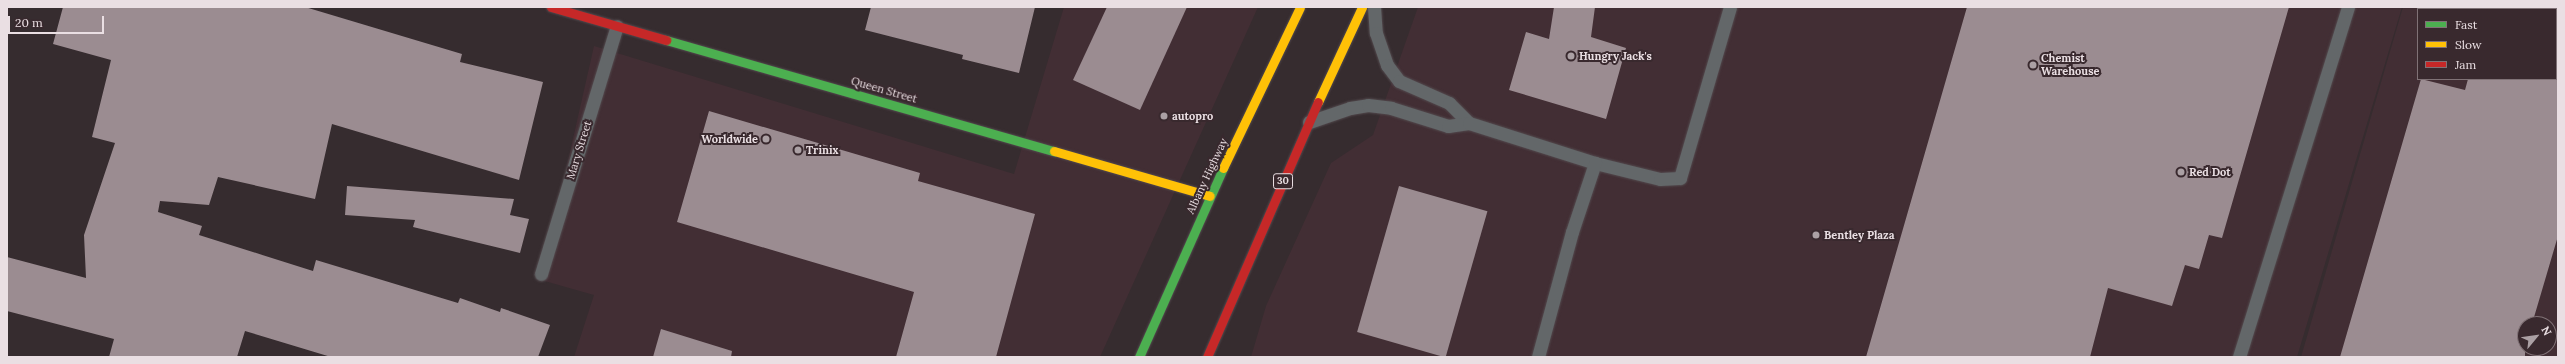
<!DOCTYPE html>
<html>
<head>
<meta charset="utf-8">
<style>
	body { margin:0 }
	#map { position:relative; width:2565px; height:364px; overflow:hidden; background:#362c2f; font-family:Lora,serif }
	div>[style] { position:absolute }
	.built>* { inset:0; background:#422e34 }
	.building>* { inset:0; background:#9b8c91; transform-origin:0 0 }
	.roads { filter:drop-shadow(0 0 1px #52494d) drop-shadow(0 0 1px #52494d) }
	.lane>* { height:13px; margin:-6.5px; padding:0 6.5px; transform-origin:6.5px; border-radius:6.5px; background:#636769 }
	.fast>* { height:9px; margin:-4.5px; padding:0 4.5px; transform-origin:4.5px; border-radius:4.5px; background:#4caf50 }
	.slow>* { height:9px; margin:-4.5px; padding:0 4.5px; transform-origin:4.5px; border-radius:4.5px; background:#ffc107 }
	.jam>* { height:9px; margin:-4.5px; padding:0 4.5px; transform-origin:4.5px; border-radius:4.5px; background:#c62828 }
	.dots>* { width:11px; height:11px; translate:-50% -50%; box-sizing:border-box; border:2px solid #39292e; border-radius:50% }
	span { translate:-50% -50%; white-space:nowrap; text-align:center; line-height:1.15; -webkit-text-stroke:4px #39292e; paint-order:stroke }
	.shield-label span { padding:1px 3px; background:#39292e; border:1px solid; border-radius:3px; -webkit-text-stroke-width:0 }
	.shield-label { font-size:10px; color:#eadfe3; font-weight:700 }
	.poi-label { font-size:11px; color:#eadfe3; font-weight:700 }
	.left { translate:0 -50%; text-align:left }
	.right { translate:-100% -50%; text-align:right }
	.street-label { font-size:11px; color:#eadfe3 }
	.frame { position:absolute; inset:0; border:8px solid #eadfe3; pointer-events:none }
	.legend { position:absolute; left:2417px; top:8px; width:140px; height:72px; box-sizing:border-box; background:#39292e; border:1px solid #807276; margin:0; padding:5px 7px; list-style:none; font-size:12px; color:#eadfe3 }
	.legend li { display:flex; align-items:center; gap:8px; height:20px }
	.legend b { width:20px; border:1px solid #807276 }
	.north { position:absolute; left:2517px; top:316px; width:40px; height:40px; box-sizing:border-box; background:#39292e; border:1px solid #807276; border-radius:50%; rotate:61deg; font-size:11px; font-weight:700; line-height:16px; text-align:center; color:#eadfe3 }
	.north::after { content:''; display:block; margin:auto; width:14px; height:18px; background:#aba0a4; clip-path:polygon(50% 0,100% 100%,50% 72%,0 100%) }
	.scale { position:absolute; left:8px; top:16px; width:96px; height:18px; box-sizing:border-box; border:2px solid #eadfe3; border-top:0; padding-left:5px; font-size:12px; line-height:14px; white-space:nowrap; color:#eadfe3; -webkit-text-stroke:3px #39292e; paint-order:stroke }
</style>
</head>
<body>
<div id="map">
	<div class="built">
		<div style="clip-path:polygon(1064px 7px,1258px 7px,1100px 357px,574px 357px,594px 295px,541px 280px,594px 46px,1014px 174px)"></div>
		<div style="clip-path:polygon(1418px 7px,2402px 7px,2297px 357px,1251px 357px,1266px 306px,1331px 163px,1373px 135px)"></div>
		<div style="clip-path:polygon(evenodd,2403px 7px,2558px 7px,2558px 357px,2301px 357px,2403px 7px,2418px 9px,2556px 9px,2556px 79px,2418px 79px,2418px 9px,2403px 7px,2525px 324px,2549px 324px,2549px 348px,2525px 348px,2525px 324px)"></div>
	</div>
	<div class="building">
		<div style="clip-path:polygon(63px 7px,305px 7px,462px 54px,460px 62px,543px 82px,519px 180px,332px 124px,315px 199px,218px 177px,209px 205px,160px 201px,158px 212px,202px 226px,199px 235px,313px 271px,316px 260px,458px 303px,460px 298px,500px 312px,501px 308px,550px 325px,538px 357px,331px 357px,245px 331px,237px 357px,109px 357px,114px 339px,7px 311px,7px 257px,86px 278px,84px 235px,115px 143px,92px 137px,111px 60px,53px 44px)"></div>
		<div style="clip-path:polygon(871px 7px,1035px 7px,1019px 73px,962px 59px,963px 55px,865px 30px)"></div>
		<div style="clip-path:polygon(1107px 7px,1187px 7px,1140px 110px,1073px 80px)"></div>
		<div style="clip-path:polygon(1554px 7px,1595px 7px,1591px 37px,1626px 48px,1606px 119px,1509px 90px,1526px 32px,1549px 39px)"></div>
		<div style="clip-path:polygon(1967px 7px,2289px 7px,2222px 238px,2209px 235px,2199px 269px,2185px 265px,2172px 306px,2108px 288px,2090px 357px,1866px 357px)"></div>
		<div style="clip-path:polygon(2421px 79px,2465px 90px,2468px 79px,2558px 79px,2558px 236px,2532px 324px,2525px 324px,2525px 357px,2340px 357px)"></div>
		<div style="clip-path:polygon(709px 111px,920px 173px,918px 181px,1035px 214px,996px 357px,896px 357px,914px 292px,677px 222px)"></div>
		<div style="clip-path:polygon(347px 186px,514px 199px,510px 215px,529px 219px,520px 253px,413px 227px,415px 220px,345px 215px)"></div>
		<div style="left:1399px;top:186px;width:92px;height:152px;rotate:16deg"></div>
		<div style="clip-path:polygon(661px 329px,732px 351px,731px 357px,653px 357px)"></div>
	</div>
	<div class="roads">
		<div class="lane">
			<div style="left:1374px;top:7px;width:26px;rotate:86deg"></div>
			<div style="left:1376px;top:33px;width:34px;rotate:71deg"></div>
			<div style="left:1387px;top:65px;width:20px;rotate:53deg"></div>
			<div style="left:1399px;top:81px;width:55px;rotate:23.7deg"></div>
			<div style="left:1449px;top:103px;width:28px;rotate:45deg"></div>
			<div style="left:1309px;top:122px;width:43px;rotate:-18.9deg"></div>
			<div style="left:1350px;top:108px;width:18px;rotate:-9deg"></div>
			<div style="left:1368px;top:105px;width:23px;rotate:7deg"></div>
			<div style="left:1391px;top:108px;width:60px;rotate:17.5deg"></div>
			<div style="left:1448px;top:126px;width:21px;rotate:-8deg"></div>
			<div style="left:1469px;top:123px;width:132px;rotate:17.6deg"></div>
			<div style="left:1595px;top:163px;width:67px;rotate:13.8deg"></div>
			<div style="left:1660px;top:179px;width:20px;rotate:-3deg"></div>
			<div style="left:1680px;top:178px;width:178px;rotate:-73.7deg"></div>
			<div style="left:541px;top:274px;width:259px;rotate:-73deg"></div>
			<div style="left:1538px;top:357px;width:130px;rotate:-74.8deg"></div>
			<div style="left:1572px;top:232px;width:73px;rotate:-71.6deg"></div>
			<div style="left:2239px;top:357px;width:367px;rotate:-72.7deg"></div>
		</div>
		<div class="fast">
			<div style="left:666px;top:40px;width:404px;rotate:16deg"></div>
			<div style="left:1139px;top:357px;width:207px;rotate:-66deg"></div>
		</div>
		<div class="slow">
			<div style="left:1318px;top:102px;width:105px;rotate:-65.1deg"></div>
			<div style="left:1054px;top:151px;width:162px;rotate:16.1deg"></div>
			<div style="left:1223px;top:168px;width:178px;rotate:-64.4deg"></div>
		</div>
		<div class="jam">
			<div style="left:551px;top:7px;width:120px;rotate:16deg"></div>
			<div style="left:1207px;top:357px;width:278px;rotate:-66.5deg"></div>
		</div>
	</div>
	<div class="dots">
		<div style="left:1571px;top:56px;background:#aba0a4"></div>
		<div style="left:2033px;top:65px;background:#aba0a4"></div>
		<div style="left:1164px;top:116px;background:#aba0a4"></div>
		<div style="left:766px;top:139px;background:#aba0a4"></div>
		<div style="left:798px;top:150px;background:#aba0a4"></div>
		<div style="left:2181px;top:172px;background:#aba0a4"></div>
		<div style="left:1816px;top:235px;background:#aba0a4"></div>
	</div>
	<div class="shield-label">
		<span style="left:1283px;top:181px">30</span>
	</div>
	<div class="poi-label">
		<span class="left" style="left:1579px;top:56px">Hungry Jack's</span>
		<span class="left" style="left:2041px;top:65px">Chemist<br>Warehouse</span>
		<span class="left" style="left:1172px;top:116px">autopro</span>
		<span class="right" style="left:758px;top:139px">Worldwide</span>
		<span class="left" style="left:806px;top:150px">Trinix</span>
		<span class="left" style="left:2189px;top:172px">Red Dot</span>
		<span class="left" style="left:1824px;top:235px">Bentley Plaza</span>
	</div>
	<div class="street-label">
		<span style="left:884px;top:90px;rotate:16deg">Queen Street</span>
		<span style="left:579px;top:150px;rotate:-73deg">Mary Street</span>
		<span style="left:1207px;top:176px;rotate:-65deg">Albany Highway</span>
	</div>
	<div class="frame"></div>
	<ul class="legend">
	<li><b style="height:5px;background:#4caf50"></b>Fast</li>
	<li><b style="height:5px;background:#ffc107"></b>Slow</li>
	<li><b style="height:5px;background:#c62828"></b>Jam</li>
	</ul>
	<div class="north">N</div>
	<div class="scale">20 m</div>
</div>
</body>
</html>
